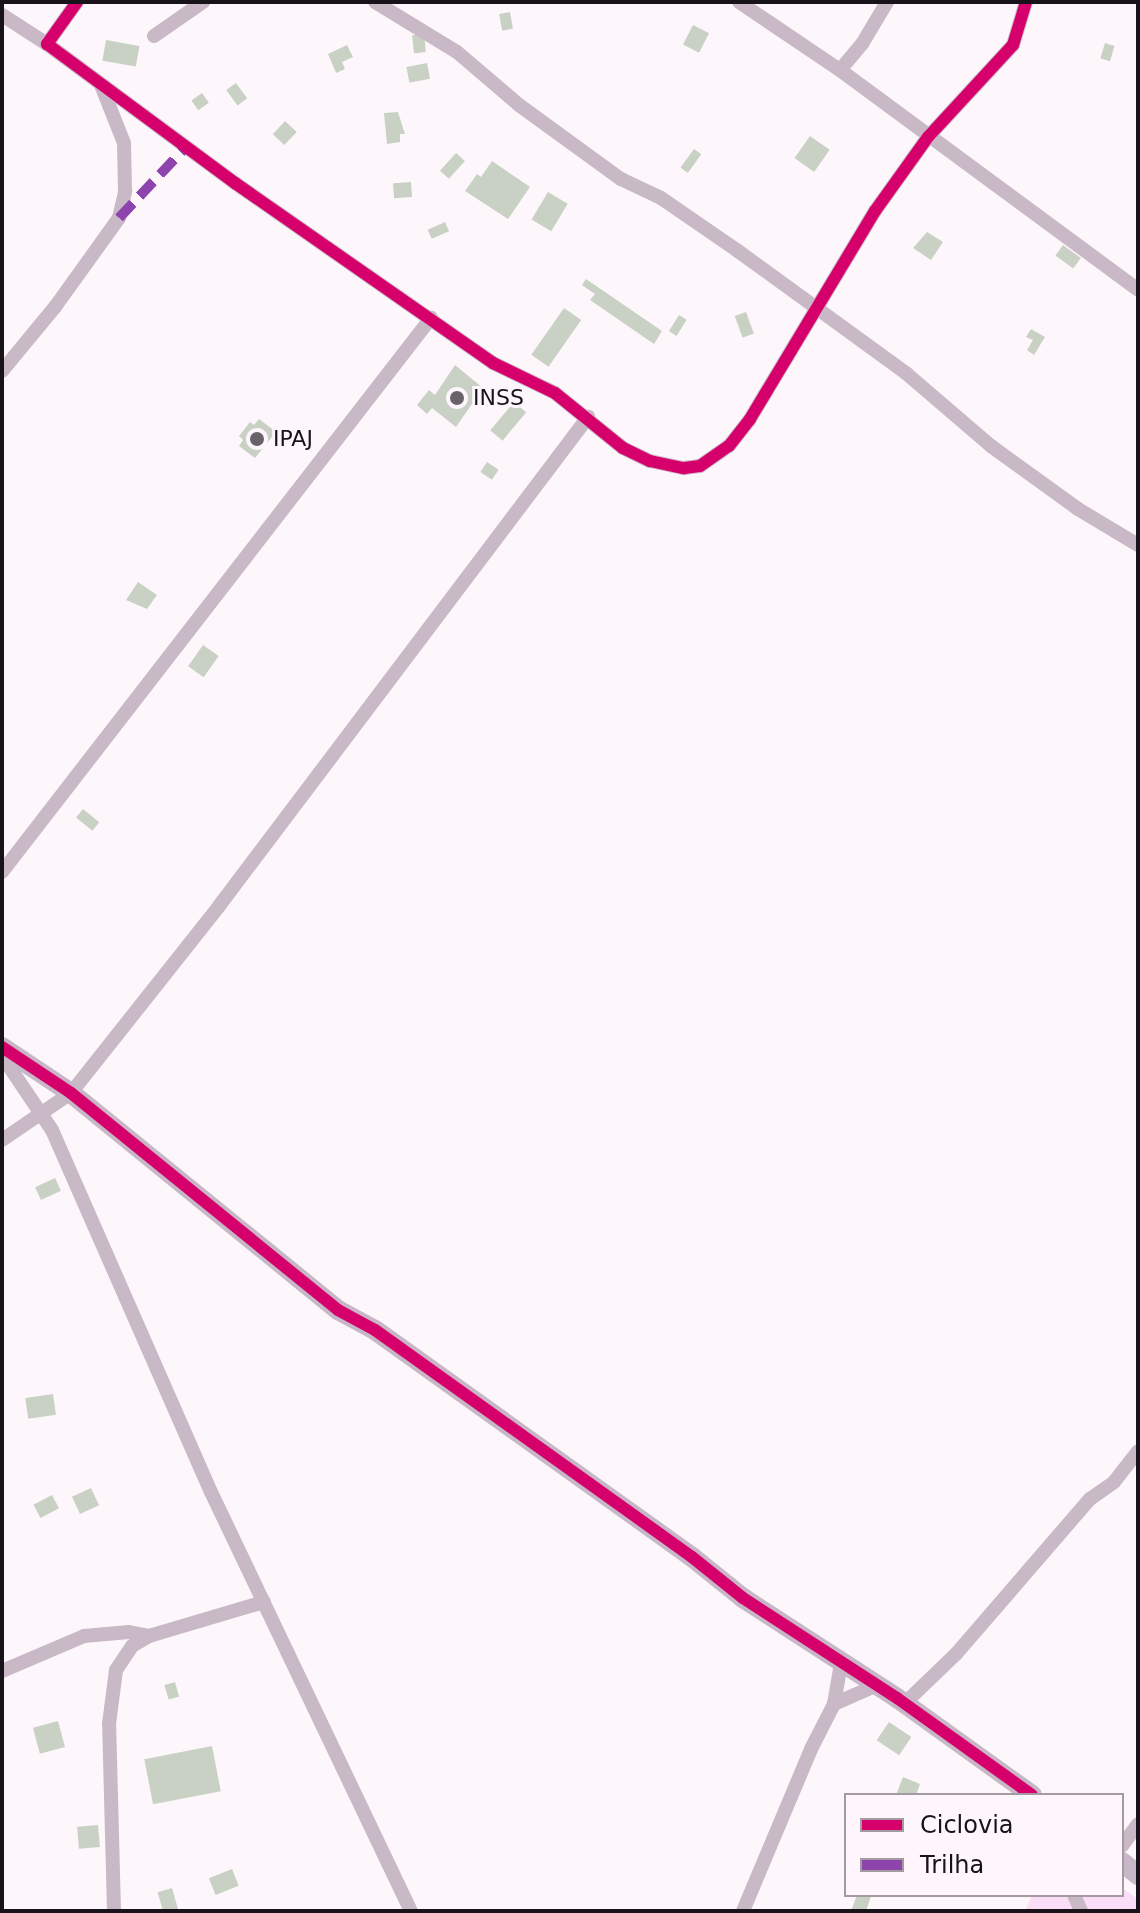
<!DOCTYPE html>
<html>
<head>
<meta charset="utf-8">
<style>
	body { margin:0 }
	#map { position:relative; width:1140px; height:1913px; overflow:hidden; background:#fdf7fc; font-family:"DejaVu Sans",sans-serif }
	div>[style] { position:absolute }
	.green>* { inset:0; background:#fcddf8 }
	.building>* { inset:0; background:#c9d1c4; transform-origin:0 0 }
	.street>* { height:14px; margin:-7px; padding:0 7px; transform-origin:7px; border-radius:7px; background:#c9b9c6 }
	.secondary>* { height:20px; margin:-10px; padding:0 10px; transform-origin:10px; border-radius:10px; background:#c8b7c6 }
	.quiet>* { height:10px; margin-top:-5px; transform-origin:0; background:repeating-linear-gradient(90deg,#8e44ad 0 20px,transparent 0 30px) }
	.cycleway>* { height:12px; margin:-6px; padding:0 6px; transform-origin:6px; border-radius:6px; background:#d6006c }
	.dots>* { width:22px; height:22px; translate:-50% -50%; box-sizing:border-box; border:4px solid #fff5fd; border-radius:50% }
	span { translate:-50% -50%; white-space:nowrap; text-align:center; line-height:1.15; -webkit-text-stroke:6px #fff5fd; paint-order:stroke }
	.poi-label { font-size:22px; color:#181318 }
	.left { translate:0 -50%; text-align:left }
	.frame { position:absolute; inset:0; border:4px solid #181318; pointer-events:none }
	.legend { position:absolute; left:844px; top:1793px; width:280px; height:104px; box-sizing:border-box; background:#fff5fd; border:2px solid #a39ba1; margin:0; padding:10px 14px; list-style:none; font-size:24px; color:#181318 }
	.legend li { display:flex; align-items:center; gap:16px; height:40px }
	.legend b { width:40px; border:2px solid #a39ba1 }
</style>
</head>
<body>
<div id="map">
	<div class="green">
		<div style="clip-path:polygon(1122px 1888px,1138px 1899px,1138px 1911px,1025px 1911px,1032px 1895px,1122px 1895px)"></div>
	</div>
	<div class="building">
		<div style="left:510px;top:12px;width:17px;height:11px;rotate:80deg"></div>
		<div style="left:693px;top:25px;width:18px;height:22px;rotate:27deg"></div>
		<div style="left:424px;top:34px;width:18px;height:12px;rotate:84deg"></div>
		<div style="left:106px;top:40px;width:34px;height:21px;rotate:10deg"></div>
		<div style="left:1105px;top:43px;width:10px;height:16px;rotate:17deg"></div>
		<div style="clip-path:polygon(347px 45px,353px 57px,342px 62px,345px 69px,336px 73px,328px 54px)"></div>
		<div style="left:427px;top:63px;width:16px;height:21px;rotate:79deg"></div>
		<div style="left:236px;top:83px;width:19px;height:12px;rotate:54deg"></div>
		<div style="left:202px;top:93px;width:12px;height:13px;rotate:55deg"></div>
		<div style="clip-path:polygon(398px 112px,405px 134px,400px 134px,400px 142px,387px 144px,384px 113px)"></div>
		<div style="left:285px;top:121px;width:16px;height:18px;rotate:43deg"></div>
		<div style="left:810px;top:136px;width:24px;height:27px;rotate:35deg"></div>
		<div style="left:694px;top:149px;width:9px;height:23px;rotate:36deg"></div>
		<div style="left:456px;top:153px;width:12px;height:24px;rotate:42deg"></div>
		<div style="clip-path:polygon(492px 161px,530px 187px,508px 219px,465px 191px,477px 174px,481px 177px)"></div>
		<div style="left:411px;top:182px;width:15px;height:18px;rotate:86deg"></div>
		<div style="left:548px;top:192px;width:23px;height:32px;rotate:31deg"></div>
		<div style="left:445px;top:222px;width:10px;height:19px;rotate:66deg"></div>
		<div style="clip-path:polygon(927px 232px,943px 242px,931px 260px,913px 248px)"></div>
		<div style="left:1063px;top:245px;width:22px;height:13px;rotate:36deg"></div>
		<div style="clip-path:polygon(586px 279px,662px 331px,654px 344px,590px 300px,595px 294px,582px 285px)"></div>
		<div style="left:564px;top:308px;width:21px;height:57px;rotate:35deg"></div>
		<div style="left:746px;top:312px;width:23px;height:12px;rotate:70deg"></div>
		<div style="left:679px;top:315px;width:9px;height:19px;rotate:32deg"></div>
		<div style="clip-path:polygon(1031px 329px,1045px 337px,1034px 355px,1027px 350px,1033px 340px,1026px 337px)"></div>
		<div style="clip-path:polygon(455px 365px,483px 388px,456px 427px,432px 408px,427px 414px,417px 405px,429px 390px,435px 395px)"></div>
		<div style="left:514px;top:402px;width:16px;height:37px;rotate:40deg"></div>
		<div style="clip-path:polygon(259px 419px,276px 432px,255px 458px,239px 446px,243px 440px,239px 436px,250px 422px,254px 425px)"></div>
		<div style="left:487px;top:462px;width:14px;height:12px;rotate:34deg"></div>
		<div style="clip-path:polygon(138px 582px,157px 595px,147px 609px,126px 600px)"></div>
		<div style="left:203px;top:645px;width:19px;height:26px;rotate:35deg"></div>
		<div style="left:83px;top:809px;width:21px;height:11px;rotate:39deg"></div>
		<div style="left:55px;top:1178px;width:14px;height:22px;rotate:65deg"></div>
		<div style="left:53px;top:1394px;width:21px;height:28px;rotate:82deg"></div>
		<div style="left:91px;top:1488px;width:19px;height:21px;rotate:65deg"></div>
		<div style="left:52px;top:1495px;width:15px;height:21px;rotate:62deg"></div>
		<div style="left:175px;top:1682px;width:15px;height:11px;rotate:74deg"></div>
		<div style="left:58px;top:1721px;width:27px;height:26px;rotate:75deg"></div>
		<div style="left:889px;top:1722px;width:27px;height:22px;rotate:34deg"></div>
		<div style="left:212px;top:1746px;width:46px;height:69px;rotate:79deg"></div>
		<div style="clip-path:polygon(903px 1777px,920px 1784px,916px 1795px,896px 1795px)"></div>
		<div style="left:98px;top:1825px;width:22px;height:21px;rotate:85deg"></div>
		<div style="left:232px;top:1869px;width:18px;height:25px;rotate:68deg"></div>
		<div style="left:172px;top:1888px;width:22px;height:15px;rotate:74deg"></div>
		<div style="clip-path:polygon(857px 1895px,871px 1896px,866px 1911px,851px 1911px)"></div>
	</div>
	<div class="street">
		<div style="left:77px;top:2px;width:52px;rotate:125.5deg"></div>
		<div style="left:47px;top:44px;width:234px;rotate:36.5deg"></div>
		<div style="left:235px;top:183px;width:315px;rotate:34.9deg"></div>
		<div style="left:493px;top:363px;width:69px;rotate:25.8deg"></div>
		<div style="left:555px;top:393px;width:87px;rotate:39deg"></div>
		<div style="left:623px;top:448px;width:30px;rotate:26deg"></div>
		<div style="left:650px;top:461px;width:35px;rotate:12deg"></div>
		<div style="left:684px;top:468px;width:16px;rotate:-7deg"></div>
		<div style="left:700px;top:466px;width:35px;rotate:-35deg"></div>
		<div style="left:729px;top:446px;width:34px;rotate:-52deg"></div>
		<div style="left:750px;top:419px;width:243px;rotate:-59deg"></div>
		<div style="left:875px;top:211px;width:91px;rotate:-54.4deg"></div>
		<div style="left:928px;top:137px;width:125px;rotate:-47.3deg"></div>
		<div style="left:1013px;top:45px;width:45px;rotate:-73.2deg"></div>
		<div style="left:375px;top:2px;width:96px;rotate:31.4deg"></div>
		<div style="left:457px;top:52px;width:82px;rotate:40.5deg"></div>
		<div style="left:519px;top:105px;width:126px;rotate:36deg"></div>
		<div style="left:621px;top:179px;width:44px;rotate:25.4deg"></div>
		<div style="left:661px;top:198px;width:93px;rotate:34.5deg"></div>
		<div style="left:738px;top:251px;width:209px;rotate:36deg"></div>
		<div style="left:907px;top:374px;width:111px;rotate:40.6deg"></div>
		<div style="left:991px;top:446px;width:107px;rotate:35.9deg"></div>
		<div style="left:1078px;top:509px;width:70px;rotate:31deg"></div>
		<div style="left:739px;top:2px;width:122px;rotate:34deg"></div>
		<div style="left:840px;top:70px;width:370px;rotate:36.4deg"></div>
		<div style="left:2px;top:15px;width:54px;rotate:32.8deg"></div>
		<div style="left:154px;top:36px;width:60px;rotate:-34.8deg"></div>
		<div style="left:840px;top:70px;width:34px;rotate:-50deg"></div>
		<div style="left:862px;top:44px;width:49px;rotate:-59.2deg"></div>
		<div style="left:2px;top:371px;width:83px;rotate:-50.4deg"></div>
		<div style="left:55px;top:307px;width:110px;rotate:-54.3deg"></div>
		<div style="left:119px;top:218px;width:28px;rotate:-77deg"></div>
		<div style="left:125px;top:191px;width:48px;rotate:-91.2deg"></div>
		<div style="left:124px;top:143px;width:62px;rotate:-111.6deg"></div>
		<div style="left:2px;top:872px;width:701px;rotate:-52.25deg"></div>
		<div style="left:2px;top:1056px;width:89px;rotate:56deg"></div>
		<div style="left:52px;top:1130px;width:395px;rotate:66.3deg"></div>
		<div style="left:211px;top:1492px;width:464px;rotate:64.5deg"></div>
		<div style="left:2px;top:1140px;width:83px;rotate:-34.3deg"></div>
		<div style="left:71px;top:1093px;width:238px;rotate:-51.6deg"></div>
		<div style="left:219px;top:906px;width:613px;rotate:-52.96deg"></div>
		<div style="left:2px;top:1671px;width:89px;rotate:-23.1deg"></div>
		<div style="left:84px;top:1636px;width:45px;rotate:-5.1deg"></div>
		<div style="left:129px;top:1632px;width:20px;rotate:11deg"></div>
		<div style="left:905px;top:1703px;width:71px;rotate:-43.9deg"></div>
		<div style="left:956px;top:1654px;width:205px;rotate:-49.2deg"></div>
		<div style="left:1090px;top:1499px;width:29px;rotate:-35deg"></div>
		<div style="left:1114px;top:1482px;width:39px;rotate:-52deg"></div>
		<div style="left:834px;top:1704px;width:45px;rotate:-23.7deg"></div>
		<div style="left:1122px;top:1846px;width:27px;rotate:-54deg"></div>
		<div style="left:1074px;top:1895px;width:17px;rotate:66deg"></div>
		<div style="left:114px;top:1911px;width:187px;rotate:-91.5deg"></div>
		<div style="left:109px;top:1724px;width:54px;rotate:-82.6deg"></div>
		<div style="left:116px;top:1670px;width:29px;rotate:-56deg"></div>
		<div style="left:132px;top:1646px;width:20px;rotate:-30deg"></div>
		<div style="left:149px;top:1636px;width:120px;rotate:-16.5deg"></div>
		<div style="left:743px;top:1911px;width:176px;rotate:-67.2deg"></div>
		<div style="left:811px;top:1749px;width:51px;rotate:-62.9deg"></div>
		<div style="left:834px;top:1704px;width:42px;rotate:-80.3deg"></div>
	</div>
	<div class="secondary">
		<div style="left:2px;top:1047px;width:83px;rotate:33.7deg"></div>
		<div style="left:71px;top:1093px;width:344px;rotate:39.1deg"></div>
		<div style="left:338px;top:1310px;width:42px;rotate:28.4deg"></div>
		<div style="left:375px;top:1330px;width:390px;rotate:35.6deg"></div>
		<div style="left:692px;top:1557px;width:65px;rotate:38.8deg"></div>
		<div style="left:743px;top:1598px;width:184px;rotate:33deg"></div>
		<div style="left:897px;top:1698px;width:166px;rotate:35.7deg"></div>
		<div style="left:1122px;top:1862px;width:21px;rotate:39deg"></div>
	</div>
	<div class="quiet">
		<div style="left:119px;top:218px;width:98px;rotate:-46.7deg"></div>
	</div>
	<div class="cycleway">
		<div style="left:77px;top:2px;width:52px;rotate:125.5deg"></div>
		<div style="left:47px;top:44px;width:234px;rotate:36.5deg"></div>
		<div style="left:235px;top:183px;width:315px;rotate:34.9deg"></div>
		<div style="left:493px;top:363px;width:69px;rotate:25.8deg"></div>
		<div style="left:555px;top:393px;width:87px;rotate:39deg"></div>
		<div style="left:623px;top:448px;width:30px;rotate:26deg"></div>
		<div style="left:650px;top:461px;width:35px;rotate:12deg"></div>
		<div style="left:684px;top:468px;width:16px;rotate:-7deg"></div>
		<div style="left:700px;top:466px;width:35px;rotate:-35deg"></div>
		<div style="left:729px;top:446px;width:34px;rotate:-52deg"></div>
		<div style="left:750px;top:419px;width:243px;rotate:-59deg"></div>
		<div style="left:875px;top:211px;width:91px;rotate:-54.4deg"></div>
		<div style="left:928px;top:137px;width:125px;rotate:-47.3deg"></div>
		<div style="left:1013px;top:45px;width:45px;rotate:-73.2deg"></div>
		<div style="left:2px;top:1047px;width:83px;rotate:33.7deg"></div>
		<div style="left:71px;top:1093px;width:344px;rotate:39.1deg"></div>
		<div style="left:338px;top:1310px;width:42px;rotate:28.4deg"></div>
		<div style="left:375px;top:1330px;width:390px;rotate:35.6deg"></div>
		<div style="left:692px;top:1557px;width:65px;rotate:38.8deg"></div>
		<div style="left:743px;top:1598px;width:184px;rotate:33deg"></div>
		<div style="left:897px;top:1698px;width:166px;rotate:35.7deg"></div>
	</div>
	<div class="dots">
		<div style="left:457px;top:398px;background:#686368"></div>
		<div style="left:257px;top:439px;background:#686368"></div>
	</div>
	<div class="poi-label">
		<span class="left" style="left:473px;top:398px">INSS</span>
		<span class="left" style="left:273px;top:439px">IPAJ</span>
	</div>
	<div class="frame"></div>
	<ul class="legend">
	<li><b style="height:10px;background:#d6006c"></b>Ciclovia</li>
	<li><b style="height:10px;background:#8e44ad"></b>Trilha</li>
	</ul>
</div>
</body>
</html>
